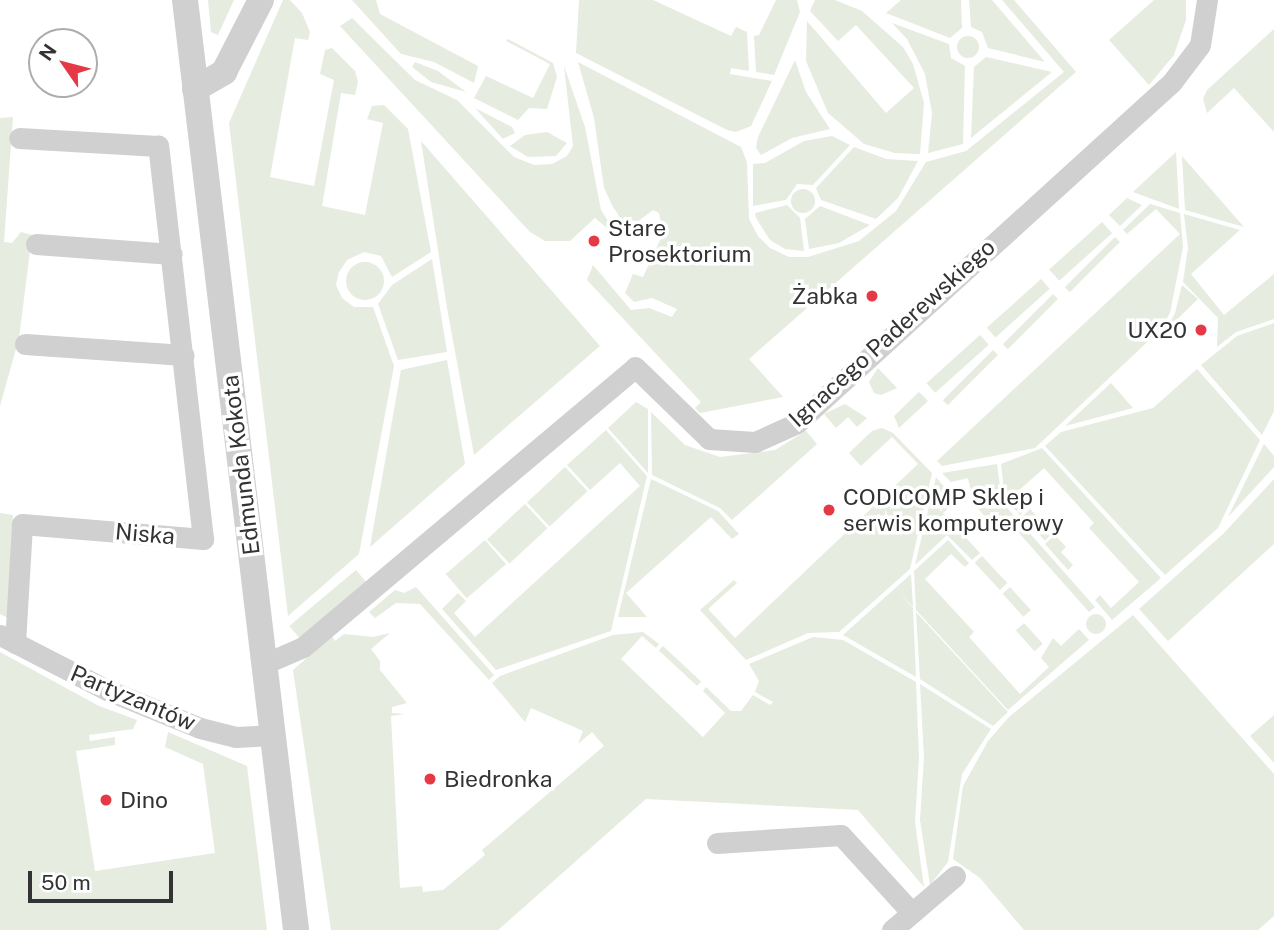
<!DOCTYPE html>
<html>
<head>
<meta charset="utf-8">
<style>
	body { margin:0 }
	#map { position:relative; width:1274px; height:930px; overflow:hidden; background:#fff; font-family:"Public Sans",sans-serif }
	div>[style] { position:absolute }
	.green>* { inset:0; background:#e6ecdf; transform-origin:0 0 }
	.round { border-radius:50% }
	.minor>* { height:21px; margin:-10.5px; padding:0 10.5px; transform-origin:10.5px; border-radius:10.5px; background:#d0d0d0 }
	.tertiary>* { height:26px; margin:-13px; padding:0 13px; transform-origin:13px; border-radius:13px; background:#d0d0d0 }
	.dots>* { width:19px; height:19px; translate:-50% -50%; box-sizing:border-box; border:4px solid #fff; border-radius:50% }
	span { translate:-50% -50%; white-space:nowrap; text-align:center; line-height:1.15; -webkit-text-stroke:7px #fff; paint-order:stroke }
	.poi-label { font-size:23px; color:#333 }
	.left { translate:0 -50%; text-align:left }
	.right { translate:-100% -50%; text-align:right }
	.street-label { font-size:23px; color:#333 }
	.north { position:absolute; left:28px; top:28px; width:70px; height:70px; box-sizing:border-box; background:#fff; border:2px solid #adadad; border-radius:50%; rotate:305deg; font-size:19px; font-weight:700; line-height:28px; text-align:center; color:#333 }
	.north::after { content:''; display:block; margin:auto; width:24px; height:32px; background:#e63946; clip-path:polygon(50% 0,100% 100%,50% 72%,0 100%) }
	.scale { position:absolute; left:28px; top:871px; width:145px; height:32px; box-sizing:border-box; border:4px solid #333; border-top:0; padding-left:9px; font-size:21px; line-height:24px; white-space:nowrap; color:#333; -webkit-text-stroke:5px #fff; paint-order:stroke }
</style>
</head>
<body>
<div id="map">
	<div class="green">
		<div style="clip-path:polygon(208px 0,234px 0,218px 35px,211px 32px)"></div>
		<div style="clip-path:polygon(283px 0,290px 0,302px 13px,310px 32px,308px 40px,295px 38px,270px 177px,314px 186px,334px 80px,320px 74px,325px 50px,332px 48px,355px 71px,358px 82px,355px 95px,341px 93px,322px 206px,365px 215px,383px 123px,367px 119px,372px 106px,384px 105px,408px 129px,431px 252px,392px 277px,381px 256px,364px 252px,347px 260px,339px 272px,336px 285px,342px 298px,354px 307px,373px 307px,394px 366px,359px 554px,288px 616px,229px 123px)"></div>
		<div style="clip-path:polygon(352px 0,376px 0,380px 14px,478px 66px,474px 83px,434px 62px,401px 54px)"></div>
		<div style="clip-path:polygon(579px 0,653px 0,731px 36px,736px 27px,747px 32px,749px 71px,731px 68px,730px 74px,772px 81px,751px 126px,736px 132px,727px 130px,576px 53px)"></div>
		<div style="clip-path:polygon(776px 0,797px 0,800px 12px,774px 75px,756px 72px,754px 36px,759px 35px)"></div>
		<div style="clip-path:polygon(815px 0,835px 0,862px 11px,903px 47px,913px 64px,924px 103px,920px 154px,895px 153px,864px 144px,828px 113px,806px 61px,807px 21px,886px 113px,914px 88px,856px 25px,838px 41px,810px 11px)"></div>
		<div style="clip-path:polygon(901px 0,961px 0,962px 28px,950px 38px,886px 13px)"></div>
		<div style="clip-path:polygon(969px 0,992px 0,1045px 62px,988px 48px,982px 32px,971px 27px)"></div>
		<div style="clip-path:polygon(1002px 0,1014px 0,1076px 72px,749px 359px,783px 397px,700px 413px,695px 408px,701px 402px,587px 280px,593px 265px,631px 310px,649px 308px,672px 317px,677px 309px,652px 298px,634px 302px,625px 293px,633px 274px,643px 277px,663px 234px,659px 213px,653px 210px,628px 229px,613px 207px,604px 188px,594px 118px,578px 62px,741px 147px,747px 162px,749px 219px,758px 236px,770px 248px,789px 257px,808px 257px,859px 241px,896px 211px,926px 162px,966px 151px,1064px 72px)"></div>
		<div style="clip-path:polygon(1154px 0,1186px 0,1186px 20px,1174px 55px,1149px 85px,1109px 40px)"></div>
		<div style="clip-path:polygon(352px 18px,415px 80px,457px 100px,514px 157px,534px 165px,552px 164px,567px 156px,573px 146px,564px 66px,585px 127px,601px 210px,618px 237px,595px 218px,570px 241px,545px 241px,530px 232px,340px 26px)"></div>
		<div style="clip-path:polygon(892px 23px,949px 44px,951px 58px,965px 66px,963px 144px,928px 153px,932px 113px,925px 74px,907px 39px)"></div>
		<div style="clip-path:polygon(1274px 29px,1274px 132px,1234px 88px,1207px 113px,1203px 99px,1207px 90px)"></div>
		<div class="round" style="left:957px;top:36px;width:22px;height:22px"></div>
		<div style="clip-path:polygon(508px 39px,553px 63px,557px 77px,547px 109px,529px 108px,518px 120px,474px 98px,486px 76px,533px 98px,550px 64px,506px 41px)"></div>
		<div style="clip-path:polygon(986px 57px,1052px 72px,971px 138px,974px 67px)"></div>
		<div style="clip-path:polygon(795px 60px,806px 92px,830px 129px,792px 138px,761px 155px,756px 148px,758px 137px)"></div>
		<div style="clip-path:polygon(415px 62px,438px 71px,466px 92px,431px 82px,412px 67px)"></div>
		<div style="clip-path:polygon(475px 108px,512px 127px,515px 133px,503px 139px)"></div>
		<div style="clip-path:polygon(13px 117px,4px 242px,12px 243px,21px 232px,32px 235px,19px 338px,0 406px,0 118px)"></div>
		<div style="clip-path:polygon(547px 132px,567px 143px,556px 156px,528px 157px,510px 146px,525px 135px)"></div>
		<div style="clip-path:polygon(832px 136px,850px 145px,813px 185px,797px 184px,786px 200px,753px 206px,753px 164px,765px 163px,804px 141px)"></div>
		<div style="clip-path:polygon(421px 141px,600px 346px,474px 455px,447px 308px)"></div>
		<div style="clip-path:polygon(854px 147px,886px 159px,918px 161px,898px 198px,876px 219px,821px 200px,816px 188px)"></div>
		<div style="clip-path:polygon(1176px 152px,1179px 209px,1133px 192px)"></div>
		<div style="clip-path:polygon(1182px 156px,1244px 227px,1185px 210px)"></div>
		<div class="round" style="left:791px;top:189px;width:24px;height:24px"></div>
		<div style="clip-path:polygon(1127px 198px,1142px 205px,1120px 226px,1109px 215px)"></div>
		<div style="clip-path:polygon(1150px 204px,1180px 213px,1183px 247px,1170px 313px,1160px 330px,1035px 448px,942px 466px,937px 461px,1180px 234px,1156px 209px,1127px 234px,1123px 230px)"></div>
		<div style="clip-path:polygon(787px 205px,800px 218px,804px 251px,785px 249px,770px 240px,756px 218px,755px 213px)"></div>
		<div style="clip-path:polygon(820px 206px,870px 225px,839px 243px,809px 249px,805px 219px)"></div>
		<div style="clip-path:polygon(1184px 214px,1240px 230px,1191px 274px,1224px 315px,1274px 274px,1274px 319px,1236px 332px,1217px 347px,1218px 318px,1183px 282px,1188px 248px)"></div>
		<div style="left:1102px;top:222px;width:15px;height:71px;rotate:48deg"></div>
		<div style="left:1115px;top:237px;width:7px;height:71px;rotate:45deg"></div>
		<div style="clip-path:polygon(432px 259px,447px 352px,398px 360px,378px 304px,392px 285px)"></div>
		<div class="round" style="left:346px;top:262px;width:38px;height:38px"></div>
		<div style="left:1041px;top:279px;width:13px;height:73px;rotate:48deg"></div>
		<div style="clip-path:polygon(1182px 285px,1198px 299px,1165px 331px,1175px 313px)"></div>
		<div style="left:1053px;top:294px;width:7px;height:71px;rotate:45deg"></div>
		<div style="clip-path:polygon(1274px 323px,1274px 411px,1262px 435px,1201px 365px,1237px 336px)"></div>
		<div style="left:980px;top:335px;width:13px;height:72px;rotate:48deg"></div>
		<div style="left:993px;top:350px;width:7px;height:71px;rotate:45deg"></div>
		<div style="clip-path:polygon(447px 360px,465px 464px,370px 547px,401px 370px)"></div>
		<div style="clip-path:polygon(878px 368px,897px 388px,881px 395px,874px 393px,869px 382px)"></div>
		<div style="clip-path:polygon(1197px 369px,1260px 440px,1218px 528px,1165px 575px,1045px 446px,1061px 432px,1153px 408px)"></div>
		<div style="clip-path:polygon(1111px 383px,1133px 408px,1065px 426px)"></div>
		<div style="clip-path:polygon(919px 392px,928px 401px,899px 428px,894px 416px)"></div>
		<div style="clip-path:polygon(636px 402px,648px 409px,648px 473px,608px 428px)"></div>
		<div style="clip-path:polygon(845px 404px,867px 418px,857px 427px,848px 417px,836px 428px,824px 414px)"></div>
		<div style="clip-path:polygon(651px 412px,685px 445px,720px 457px,775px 450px,806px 431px,817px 444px,732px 520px,720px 508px,652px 475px)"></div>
		<div style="clip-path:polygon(882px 428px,893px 433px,932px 473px,910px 569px,839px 632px,808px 633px,746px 660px,700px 610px,734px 580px,737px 583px,708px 609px,735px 638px,918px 464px,892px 437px,861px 466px,849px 453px,872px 431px)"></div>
		<div style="clip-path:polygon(606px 430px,647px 476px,611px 631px,496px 670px,442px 609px,458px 593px,466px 601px,454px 613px,475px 637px,640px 486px,620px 463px,590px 490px,567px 465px)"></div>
		<div style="clip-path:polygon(1264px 444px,1274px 456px,1274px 467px,1228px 517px)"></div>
		<div style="clip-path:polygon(1042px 448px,1161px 578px,1112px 620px,1095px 600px,1100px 595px,1111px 608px,1139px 582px,1089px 528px,1094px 523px,1044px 468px,1016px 493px,1028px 507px,1020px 515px,1005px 499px,1001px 464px)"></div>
		<div style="clip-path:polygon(997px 464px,1002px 502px,1095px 607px,1089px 612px,1011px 524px,988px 520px,968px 497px,972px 497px,968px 478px,951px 482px,942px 473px)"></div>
		<div style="left:565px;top:467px;width:33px;height:52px;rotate:47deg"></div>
		<div style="clip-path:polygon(936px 477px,956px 501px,943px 513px,980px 553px,972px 560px,947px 535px,915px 565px)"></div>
		<div style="clip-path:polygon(651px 479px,718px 511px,739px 534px,732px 539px,711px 517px,626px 593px,647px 617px,618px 617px)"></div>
		<div style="clip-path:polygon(1274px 479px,1274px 544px,1168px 641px,1139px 609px,1223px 534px)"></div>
		<div style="left:525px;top:504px;width:33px;height:52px;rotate:47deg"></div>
		<div style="left:1030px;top:509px;width:33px;height:11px;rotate:46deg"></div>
		<div style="clip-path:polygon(0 513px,13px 515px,8px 618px,0 614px)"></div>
		<div style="clip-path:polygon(1055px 535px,1066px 547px,1061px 552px,1073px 565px,1068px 570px,1045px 544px)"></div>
		<div style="left:485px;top:540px;width:32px;height:52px;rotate:49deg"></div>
		<div style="clip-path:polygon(948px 540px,969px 563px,965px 567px,951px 554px,925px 579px,974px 632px,969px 637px,1020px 694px,1049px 667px,1041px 658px,1053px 638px,1061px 646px,1079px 629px,1089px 640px,1008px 710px,916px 610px,914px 571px)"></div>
		<div style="left:982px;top:556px;width:37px;height:10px;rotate:47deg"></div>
		<div style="left:356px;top:570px;width:17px;height:87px;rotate:50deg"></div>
		<div style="clip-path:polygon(911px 574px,913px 607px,897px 591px,913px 608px,916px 677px,843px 635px)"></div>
		<div style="clip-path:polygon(416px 587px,494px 675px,489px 680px,420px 604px,396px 603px,375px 618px,369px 612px,395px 590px,404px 593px)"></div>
		<div style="left:1010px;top:587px;width:31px;height:10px;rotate:48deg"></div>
		<div style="clip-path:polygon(916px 612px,1008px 712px,993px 726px,920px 679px)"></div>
		<div class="round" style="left:1086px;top:614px;width:20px;height:20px"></div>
		<div style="clip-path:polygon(1133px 615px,1274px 774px,1274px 916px,1258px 930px,1024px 930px,980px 878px,953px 859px,963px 786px,988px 741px,1009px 717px)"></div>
		<div style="left:1024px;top:623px;width:28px;height:11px;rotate:48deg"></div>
		<div style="clip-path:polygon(643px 632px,659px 644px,656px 648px,642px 636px,621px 659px,703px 737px,725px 713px,703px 691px,706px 687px,731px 711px,741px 711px,753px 695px,770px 705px,773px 702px,755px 692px,759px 681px,749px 664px,813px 637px,843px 640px,916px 682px,919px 759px,915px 822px,924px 887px,858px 810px,646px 799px,498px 930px,331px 930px,293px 670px,332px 636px,335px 641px,344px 634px,373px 637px,390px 633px,371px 649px,380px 661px,380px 670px,407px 703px,392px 707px,392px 713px,405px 714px,391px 716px,400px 888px,422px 886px,423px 892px,443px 890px,485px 855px,482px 850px,604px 746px,592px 732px,578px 744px,583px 731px,531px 708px,525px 722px,492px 683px,500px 676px,613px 635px)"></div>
		<div style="left:663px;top:646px;width:52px;height:6px;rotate:43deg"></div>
		<div style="clip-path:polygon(0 652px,99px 706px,137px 720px,133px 729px,89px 735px,90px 741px,115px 737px,115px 745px,76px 751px,95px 871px,215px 853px,203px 764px,165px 747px,168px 732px,247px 766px,267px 930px,0 930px)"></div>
		<div style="clip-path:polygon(920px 684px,991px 729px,962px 774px,948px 862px,930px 885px,920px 820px,924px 757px)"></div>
		<div style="clip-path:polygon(1274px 715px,1274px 763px,1250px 736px)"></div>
	</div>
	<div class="minor">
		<div style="left:36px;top:244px;width:136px;rotate:4.2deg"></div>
		<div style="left:25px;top:344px;width:159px;rotate:4deg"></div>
		<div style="left:0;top:635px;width:120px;rotate:27.2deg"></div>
		<div style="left:107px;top:690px;width:100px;rotate:22.2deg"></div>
		<div style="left:200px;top:728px;width:37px;rotate:14deg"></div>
		<div style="left:236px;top:737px;width:37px;rotate:-3deg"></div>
		<div style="left:15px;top:643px;width:119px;rotate:-86.6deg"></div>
		<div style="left:22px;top:524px;width:182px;rotate:4.7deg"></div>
		<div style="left:203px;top:539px;width:396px;rotate:-96.5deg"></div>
		<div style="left:158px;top:146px;width:139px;rotate:-176.7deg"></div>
		<div style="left:264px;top:664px;width:43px;rotate:-23.6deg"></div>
		<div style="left:303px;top:647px;width:434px;rotate:-40.1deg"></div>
		<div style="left:635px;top:367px;width:103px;rotate:44.2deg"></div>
		<div style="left:709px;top:439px;width:46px;rotate:3.7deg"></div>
		<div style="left:755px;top:442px;width:46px;rotate:-24.3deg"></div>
		<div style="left:797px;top:423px;width:507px;rotate:-42.28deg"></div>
		<div style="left:1172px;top:82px;width:46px;rotate:-52.9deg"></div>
		<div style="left:1200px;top:45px;width:46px;rotate:-81.2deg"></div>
		<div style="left:717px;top:843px;width:124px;rotate:-3.7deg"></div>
		<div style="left:841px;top:835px;width:105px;rotate:47.7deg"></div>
		<div style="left:892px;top:930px;width:83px;rotate:-40.6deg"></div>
	</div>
	<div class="tertiary">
		<div style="left:185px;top:0;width:937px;rotate:83.19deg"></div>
		<div style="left:195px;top:89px;width:34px;rotate:-30deg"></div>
		<div style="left:224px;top:72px;width:81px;rotate:-62.8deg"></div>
	</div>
	<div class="dots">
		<div style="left:594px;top:241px;background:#e63946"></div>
		<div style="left:872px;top:296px;background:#e63946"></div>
		<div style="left:1201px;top:330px;background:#e63946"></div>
		<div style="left:829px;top:510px;background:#e63946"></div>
		<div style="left:430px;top:779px;background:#e63946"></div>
		<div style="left:106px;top:800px;background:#e63946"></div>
	</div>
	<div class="poi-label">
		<span class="left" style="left:608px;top:241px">Stare<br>Prosektorium</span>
		<span class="right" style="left:858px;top:296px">Żabka</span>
		<span class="right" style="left:1187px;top:330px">UX20</span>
		<span class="left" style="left:843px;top:510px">CODICOMP Sklep i<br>serwis komputerowy</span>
		<span class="left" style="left:444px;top:779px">Biedronka</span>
		<span class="left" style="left:120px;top:800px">Dino</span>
	</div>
	<div class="street-label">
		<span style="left:892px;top:333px;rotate:-42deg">Ignacego Paderewskiego</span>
		<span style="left:241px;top:465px;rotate:-97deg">Edmunda Kokota</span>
		<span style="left:145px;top:534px;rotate:5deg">Niska</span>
		<span style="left:133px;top:698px;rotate:23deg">Partyzantów</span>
	</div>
	<div class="north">N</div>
	<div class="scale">50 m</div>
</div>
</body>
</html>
